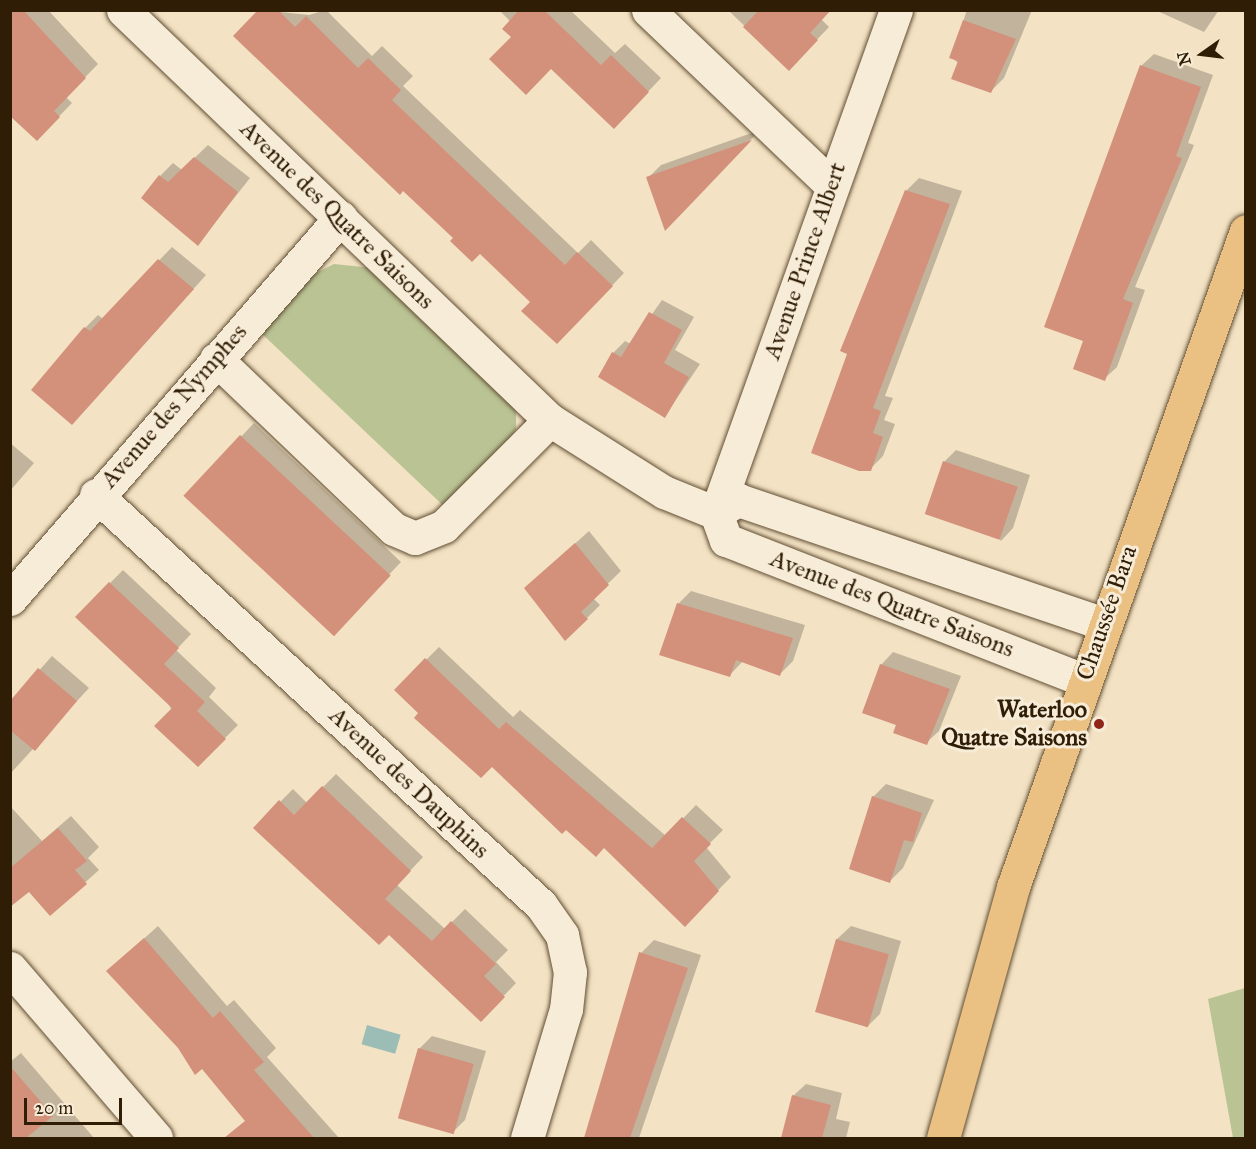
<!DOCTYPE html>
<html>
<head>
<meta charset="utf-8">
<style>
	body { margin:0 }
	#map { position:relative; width:1256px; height:1149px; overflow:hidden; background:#f3e2c3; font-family:"IM FELL Great Primer",serif }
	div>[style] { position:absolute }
	.green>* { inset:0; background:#bac394 }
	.water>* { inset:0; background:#9bbdb6; transform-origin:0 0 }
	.shadow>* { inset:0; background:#0003 }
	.building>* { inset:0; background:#d3907a; transform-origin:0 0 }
	.roads { filter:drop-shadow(0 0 2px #614e34) drop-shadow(0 0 2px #614e34) }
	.minor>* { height:33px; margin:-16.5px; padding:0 16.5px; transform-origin:16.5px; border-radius:16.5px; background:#f7ecd8 }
	.major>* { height:33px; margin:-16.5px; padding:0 16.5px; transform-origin:16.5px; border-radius:16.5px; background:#eac182 }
	.dots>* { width:16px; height:16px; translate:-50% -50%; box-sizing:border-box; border:3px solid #f7ecd8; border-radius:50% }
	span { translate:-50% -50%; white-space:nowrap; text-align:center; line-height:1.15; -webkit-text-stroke:6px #f7ecd8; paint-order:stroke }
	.street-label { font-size:24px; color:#301d05 }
	.poi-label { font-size:24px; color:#301d05; font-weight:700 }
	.right { translate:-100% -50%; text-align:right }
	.frame { position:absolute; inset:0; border:12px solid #301d05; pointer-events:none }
	.north { position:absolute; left:1172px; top:24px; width:60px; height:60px; -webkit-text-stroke:4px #f7ecd8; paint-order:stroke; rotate:256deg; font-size:16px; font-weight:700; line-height:24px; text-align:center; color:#301d05 }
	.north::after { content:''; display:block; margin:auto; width:21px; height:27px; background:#301d05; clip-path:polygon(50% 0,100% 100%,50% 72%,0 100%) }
	.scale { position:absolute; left:24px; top:1098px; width:98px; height:27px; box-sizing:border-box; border:3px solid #301d05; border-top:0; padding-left:8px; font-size:18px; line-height:21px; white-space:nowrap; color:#301d05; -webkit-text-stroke:4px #f7ecd8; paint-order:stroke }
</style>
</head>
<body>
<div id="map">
	<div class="green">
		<div style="clip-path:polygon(334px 264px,373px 268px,503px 389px,516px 412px,516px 429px,499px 455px,449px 511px,259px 331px,304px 279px)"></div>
		<div style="clip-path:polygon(1245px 988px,1245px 1138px,1233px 1138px,1208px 999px)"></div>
	</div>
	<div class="water">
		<div style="left:367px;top:1025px;width:35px;height:20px;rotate:16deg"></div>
	</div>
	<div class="shadow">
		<div style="clip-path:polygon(10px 10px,48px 10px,98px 64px,66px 97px,72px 103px,37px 139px)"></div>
		<div style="clip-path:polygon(261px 10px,309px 15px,326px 10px,372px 56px,382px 46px,413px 76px,403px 86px,578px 253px,591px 240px,624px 273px,570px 330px,480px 252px,455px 238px)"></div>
		<div style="clip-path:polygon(499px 10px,570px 10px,615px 53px,625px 44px,661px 78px,627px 114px,513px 37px,511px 22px)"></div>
		<div style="clip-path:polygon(728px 10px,830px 10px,821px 19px,829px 27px,789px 69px)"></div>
		<div style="clip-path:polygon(967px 10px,1032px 10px,1004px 78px,991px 91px,951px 57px)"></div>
		<div style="clip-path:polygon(1155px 10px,1219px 10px,1204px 32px)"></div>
		<div style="clip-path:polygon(1154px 54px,1213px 75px,1188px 143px,1194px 145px,1135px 287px,1145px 290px,1117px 367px,1104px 379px,1085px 340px,1141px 66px)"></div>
		<div style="clip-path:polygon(760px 130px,678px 216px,648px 178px,661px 165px)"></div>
		<div style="clip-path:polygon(208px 145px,250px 178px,198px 244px,160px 176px,173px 163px,182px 170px)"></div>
		<div style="clip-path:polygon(919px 178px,962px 191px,885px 396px,893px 398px,884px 420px,895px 424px,883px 456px,870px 469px,813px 452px,906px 191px)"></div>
		<div style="clip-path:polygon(172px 247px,206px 275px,85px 410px,85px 328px,98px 315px,103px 319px)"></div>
		<div style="clip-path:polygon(662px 300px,694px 317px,675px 350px,700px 364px,665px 416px,613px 353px,625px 341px,631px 344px)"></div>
		<div style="clip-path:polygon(254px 423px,401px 562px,344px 622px,185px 496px)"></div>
		<div style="clip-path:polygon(10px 443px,34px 463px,10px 491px)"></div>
		<div style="clip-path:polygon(956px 450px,1030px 475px,1013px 528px,1001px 541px,944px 462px)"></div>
		<div style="clip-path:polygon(589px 531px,621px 571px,593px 598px,600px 605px,587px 618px,539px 576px)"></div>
		<div style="clip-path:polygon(123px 570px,191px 634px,176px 650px,216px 688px,209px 697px,238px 725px,198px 765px,110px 583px)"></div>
		<div style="clip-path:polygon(691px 591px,805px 625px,793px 661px,780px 674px,743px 661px,729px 676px,678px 604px)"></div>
		<div style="clip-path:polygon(439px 647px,513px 717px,520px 710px,666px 836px,696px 805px,723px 830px,706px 847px,731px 877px,685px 924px,604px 847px,396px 690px)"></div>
		<div style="clip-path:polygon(893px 652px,961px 676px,939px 731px,926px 743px,898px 725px,881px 665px)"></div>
		<div style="clip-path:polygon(52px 656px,89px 688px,10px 774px,10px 703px)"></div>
		<div style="clip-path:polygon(336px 774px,423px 857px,397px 885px,445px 929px,465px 909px,508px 950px,496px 962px,516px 983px,481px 1020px,280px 802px,293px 789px,307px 803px)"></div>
		<div style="clip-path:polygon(886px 784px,934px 800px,903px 868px,890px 881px,873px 797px)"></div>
		<div style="clip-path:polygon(10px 806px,42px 841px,71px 816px,99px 847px,88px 858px,99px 870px,50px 914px,29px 890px,10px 890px)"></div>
		<div style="clip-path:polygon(158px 926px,227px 1006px,234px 1000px,276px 1048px,267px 1057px,339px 1138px,253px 1138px,242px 1125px,246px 1121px,202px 1067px,108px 971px)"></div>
		<div style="clip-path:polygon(851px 926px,901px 941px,880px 1014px,867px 1027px,816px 1011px,837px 939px)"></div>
		<div style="clip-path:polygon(654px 940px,701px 955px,639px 1138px,585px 1138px,641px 953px)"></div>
		<div style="clip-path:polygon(432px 1036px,486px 1051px,465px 1120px,452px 1133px,419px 1049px)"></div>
		<div style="clip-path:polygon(21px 1053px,94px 1138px,10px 1138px,10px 1062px)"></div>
		<div style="clip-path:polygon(806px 1084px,842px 1093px,836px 1119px,850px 1122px,846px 1138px,782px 1138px,793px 1096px)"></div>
	</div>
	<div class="building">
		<div style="clip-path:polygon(10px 10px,23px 10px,86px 78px,54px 111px,60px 117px,37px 141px,10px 116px)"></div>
		<div style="clip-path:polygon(258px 10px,278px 10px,295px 27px,306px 16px,358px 68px,368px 58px,401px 90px,392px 100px,565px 265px,577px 252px,613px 286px,557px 344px,521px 311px,530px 302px,480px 254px,472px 262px,450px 241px,453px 238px,403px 191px,400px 195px,233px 36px)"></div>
		<div style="clip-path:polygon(519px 10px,544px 10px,601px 65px,611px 55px,649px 92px,614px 129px,551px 69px,526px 95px,489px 59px,511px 37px,502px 29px)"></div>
		<div style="clip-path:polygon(759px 10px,831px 10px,810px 33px,818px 40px,789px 71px,743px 27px)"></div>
		<div style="clip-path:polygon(963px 20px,1016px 39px,991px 93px,951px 79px,958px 61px,949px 58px)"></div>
		<div style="clip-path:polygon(1140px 65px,1201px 87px,1176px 156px,1182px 158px,1123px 299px,1133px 303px,1105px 381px,1073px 369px,1083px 341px,1044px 327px)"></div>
		<div style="clip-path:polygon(752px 140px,691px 204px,665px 231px,646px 177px)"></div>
		<div style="clip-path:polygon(194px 157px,238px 192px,198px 246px,141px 198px,159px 175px,168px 182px)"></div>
		<div style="clip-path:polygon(905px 190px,950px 204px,873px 408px,881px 411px,873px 433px,883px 437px,871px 471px,859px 471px,811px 453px,847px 354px,840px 351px)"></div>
		<div style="clip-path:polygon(158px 259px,194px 289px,72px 425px,31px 390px,84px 327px,90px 331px)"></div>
		<div style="clip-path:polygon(649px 312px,682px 330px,664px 363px,689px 377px,665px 418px,598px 377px,612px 352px,621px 357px)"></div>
		<div style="left:240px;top:435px;width:206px;height:83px;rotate:43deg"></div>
		<div style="left:943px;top:461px;width:79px;height:56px;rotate:19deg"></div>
		<div style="clip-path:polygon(575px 543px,609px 585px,581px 612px,588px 619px,565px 641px,524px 588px)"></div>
		<div style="clip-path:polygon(109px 582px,179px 648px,164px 664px,205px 702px,197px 711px,226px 739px,198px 767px,154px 726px,172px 708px,75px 617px)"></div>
		<div style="clip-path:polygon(677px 603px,793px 638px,780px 676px,736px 660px,730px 677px,659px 655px)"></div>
		<div style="clip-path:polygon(425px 658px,499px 729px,506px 722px,652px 848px,682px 817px,711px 844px,694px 861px,719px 891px,685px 927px,604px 848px,596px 857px,566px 830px,562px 834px,492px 767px,481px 778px,414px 718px,418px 713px,394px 690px)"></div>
		<div style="clip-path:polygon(880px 664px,950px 689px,927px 745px,893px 733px,896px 725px,862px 713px)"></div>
		<div style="clip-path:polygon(38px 668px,77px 701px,35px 751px,10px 730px,10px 701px)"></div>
		<div style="clip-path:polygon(322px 786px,411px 871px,385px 899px,432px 941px,451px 921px,496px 964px,484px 976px,505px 997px,481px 1022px,389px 935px,379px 945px,253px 828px,279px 800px,294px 815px)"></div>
		<div style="clip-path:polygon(872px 796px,922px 813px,913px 842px,904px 840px,890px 883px,849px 869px)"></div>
		<div style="clip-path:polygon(58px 828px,87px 861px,75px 870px,87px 884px,50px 916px,29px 892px,10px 907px,10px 868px)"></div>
		<div style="clip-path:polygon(144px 938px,213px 1018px,220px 1011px,264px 1062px,254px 1070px,314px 1138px,224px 1138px,245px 1121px,202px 1069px,195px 1075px,178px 1048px,106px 971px)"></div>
		<div style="left:836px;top:939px;width:55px;height:76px;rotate:16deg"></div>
		<div style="clip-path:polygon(639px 952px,688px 968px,630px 1138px,584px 1138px)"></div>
		<div style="left:418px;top:1048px;width:58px;height:73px;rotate:16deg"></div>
		<div style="clip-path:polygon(10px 1066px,53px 1116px,26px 1138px,10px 1138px)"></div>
		<div style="clip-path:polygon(792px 1095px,831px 1105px,822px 1138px,781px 1138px)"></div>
	</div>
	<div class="roads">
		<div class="minor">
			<div style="left:123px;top:10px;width:592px;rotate:43.84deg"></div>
			<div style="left:550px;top:420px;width:135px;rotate:32.3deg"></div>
			<div style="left:664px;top:492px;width:56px;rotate:22deg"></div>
			<div style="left:716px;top:513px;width:29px;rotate:70deg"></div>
			<div style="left:726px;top:540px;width:384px;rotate:21.4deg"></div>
			<div style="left:648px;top:10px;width:253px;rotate:43.7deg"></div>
			<div style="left:216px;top:359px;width:246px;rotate:43.7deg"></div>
			<div style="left:394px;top:529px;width:23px;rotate:23deg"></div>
			<div style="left:415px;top:538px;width:31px;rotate:-22deg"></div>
			<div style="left:444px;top:526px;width:150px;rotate:-45deg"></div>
			<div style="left:96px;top:495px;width:605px;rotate:42.66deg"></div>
			<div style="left:541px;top:905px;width:37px;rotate:55deg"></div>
			<div style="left:562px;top:935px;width:38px;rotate:78deg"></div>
			<div style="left:570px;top:972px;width:37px;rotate:96deg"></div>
			<div style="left:566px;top:1009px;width:135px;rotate:106.8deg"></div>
			<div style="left:716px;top:513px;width:534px;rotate:-70.31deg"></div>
			<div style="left:716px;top:513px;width:26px;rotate:-31deg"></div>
			<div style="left:738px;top:500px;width:387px;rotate:18.7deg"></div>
			<div style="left:10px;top:599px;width:505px;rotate:-49.09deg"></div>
			<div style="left:10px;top:968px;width:224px;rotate:49.3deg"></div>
		</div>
		<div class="major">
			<div style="left:943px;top:1138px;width:261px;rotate:-74.4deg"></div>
			<div style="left:1013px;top:887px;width:696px;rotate:-70.45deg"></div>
		</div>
	</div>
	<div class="dots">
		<div style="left:1099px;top:724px;background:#8f2418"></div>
	</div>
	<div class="street-label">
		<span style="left:337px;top:215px;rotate:44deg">Avenue des Quatre Saisons</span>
		<span style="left:805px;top:261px;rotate:-71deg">Avenue Prince Albert</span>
		<span style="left:174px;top:406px;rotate:-49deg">Avenue des Nymphes</span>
		<span style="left:892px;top:604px;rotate:21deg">Avenue des Quatre Saisons</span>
		<span style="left:1107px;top:613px;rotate:-71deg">Chaussée Bara</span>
		<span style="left:409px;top:783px;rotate:43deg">Avenue des Dauphins</span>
	</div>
	<div class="poi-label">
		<span class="right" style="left:1087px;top:724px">Waterloo<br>Quatre Saisons</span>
	</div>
	<div class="frame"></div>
	<div class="north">N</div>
	<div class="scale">20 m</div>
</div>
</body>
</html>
